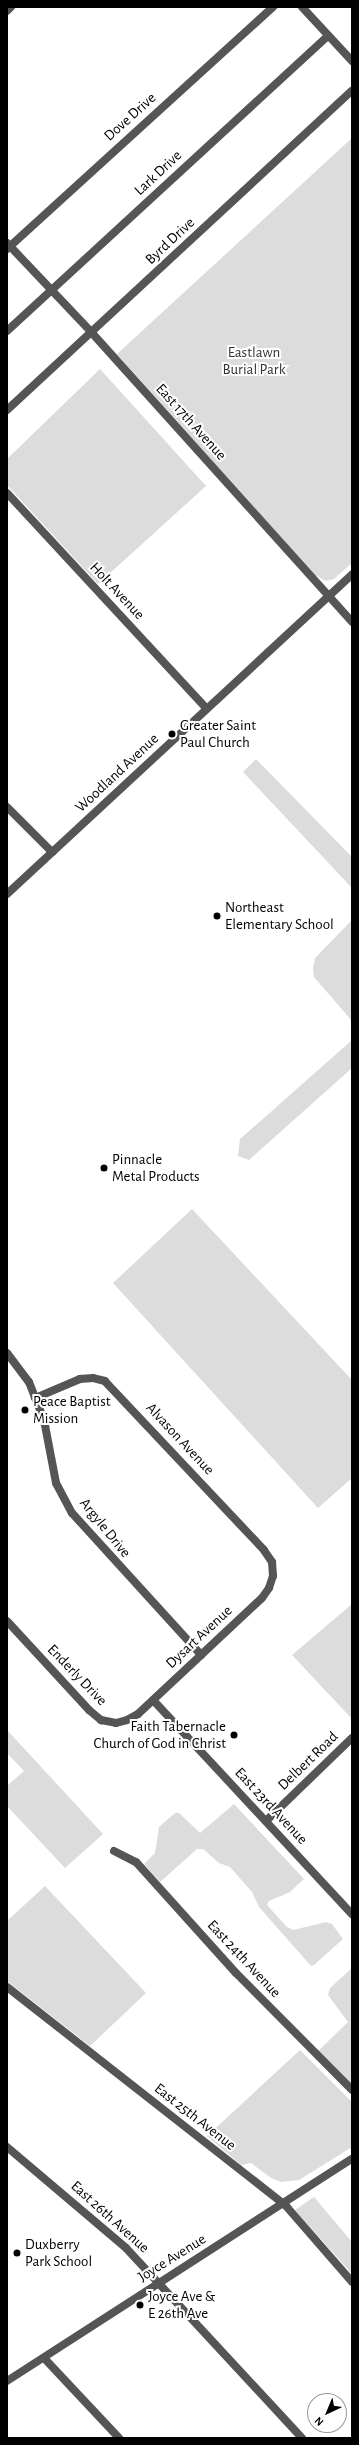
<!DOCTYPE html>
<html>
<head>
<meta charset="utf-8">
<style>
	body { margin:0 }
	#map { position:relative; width:359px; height:2445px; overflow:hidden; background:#fff; font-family:"Alegreya Sans",sans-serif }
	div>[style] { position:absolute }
	.green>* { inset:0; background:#dcdcdc }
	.minor>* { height:8px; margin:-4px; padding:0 4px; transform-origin:4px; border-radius:4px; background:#555 }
	.tertiary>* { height:8px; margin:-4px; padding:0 4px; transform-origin:4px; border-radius:4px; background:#555 }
	.dots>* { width:11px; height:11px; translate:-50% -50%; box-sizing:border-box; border:2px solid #fff; border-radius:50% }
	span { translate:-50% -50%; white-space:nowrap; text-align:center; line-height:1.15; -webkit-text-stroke:4px #fff; paint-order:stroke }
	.street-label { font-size:15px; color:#000 }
	.park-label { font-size:15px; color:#333 }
	.poi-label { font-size:15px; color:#000 }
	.left { translate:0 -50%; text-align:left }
	.right { translate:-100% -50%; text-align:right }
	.frame { position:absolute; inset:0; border:8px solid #000; pointer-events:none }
	.north { position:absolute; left:307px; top:2393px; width:40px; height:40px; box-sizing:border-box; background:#fff; border:1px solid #999; border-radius:50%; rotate:224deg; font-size:11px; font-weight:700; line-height:16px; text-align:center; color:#000 }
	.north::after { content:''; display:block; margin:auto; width:14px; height:18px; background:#000; clip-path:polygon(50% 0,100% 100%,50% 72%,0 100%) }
</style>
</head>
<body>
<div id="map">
	<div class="green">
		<div style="clip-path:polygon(352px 138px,352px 563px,334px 579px,326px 581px,315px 575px,117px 354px)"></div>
		<div style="clip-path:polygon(100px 369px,206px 486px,98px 584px,7px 485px,7px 459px)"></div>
		<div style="clip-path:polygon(256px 759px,352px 857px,352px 888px,243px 772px)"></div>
		<div style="clip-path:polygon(352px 920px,352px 1021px,314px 977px,313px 968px,315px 958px)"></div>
		<div style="clip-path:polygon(352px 1040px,352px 1068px,249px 1160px,238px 1156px,240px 1139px)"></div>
		<div style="clip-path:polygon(192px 1209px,352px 1380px,352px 1478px,318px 1508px,113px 1283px)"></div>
		<div style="clip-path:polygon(352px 1604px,352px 1719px,292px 1655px)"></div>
		<div style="clip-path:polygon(7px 1730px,103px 1834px,65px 1868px,7px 1806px,7px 1786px,24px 1771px,7px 1753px)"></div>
		<div style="clip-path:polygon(234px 1804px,304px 1879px,290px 1892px,269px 1901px,267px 1905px,287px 1927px,293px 1930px,326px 1922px,332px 1924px,343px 1939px,314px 1965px,311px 1966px,259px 1907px,252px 1892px,230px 1867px,219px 1863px,203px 1849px,197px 1849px,160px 1882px,144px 1864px,155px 1853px,159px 1827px,175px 1813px,179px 1813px,200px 1833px)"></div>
		<div style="clip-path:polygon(45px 1886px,146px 1993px,90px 2046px,7px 1981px,7px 1921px)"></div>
		<div style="clip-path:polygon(352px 1968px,352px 2086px,317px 2052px,348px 2022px,328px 1995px,330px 1988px)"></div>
		<div style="clip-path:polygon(300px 2050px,352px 2102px,352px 2147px,299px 2180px,281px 2182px,271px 2178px,251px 2163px,241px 2165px,207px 2136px)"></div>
		<div style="clip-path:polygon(314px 2197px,352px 2242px,352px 2274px,295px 2210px)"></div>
	</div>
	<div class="minor">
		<div style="left:302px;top:7px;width:74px;rotate:47.2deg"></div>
		<div style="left:7px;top:249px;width:360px;rotate:-42.3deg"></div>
		<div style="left:7px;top:331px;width:436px;rotate:-42.6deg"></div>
		<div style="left:7px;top:410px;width:470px;rotate:-42.8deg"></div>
		<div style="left:7px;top:493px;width:294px;rotate:47.2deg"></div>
		<div style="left:7px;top:807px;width:64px;rotate:45deg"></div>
		<div style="left:7px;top:1353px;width:36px;rotate:53deg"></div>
		<div style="left:29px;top:1382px;width:41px;rotate:68.5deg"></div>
		<div style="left:44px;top:1420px;width:64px;rotate:79.2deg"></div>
		<div style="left:56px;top:1483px;width:34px;rotate:62deg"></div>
		<div style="left:72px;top:1513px;width:192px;rotate:47.7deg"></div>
		<div style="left:7px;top:1621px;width:121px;rotate:47.3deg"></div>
		<div style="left:89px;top:1710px;width:16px;rotate:40deg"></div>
		<div style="left:101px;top:1720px;width:15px;rotate:11deg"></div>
		<div style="left:116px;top:1723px;width:11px;rotate:-15deg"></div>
		<div style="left:127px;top:1720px;width:13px;rotate:-29deg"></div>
		<div style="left:138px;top:1714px;width:86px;rotate:-43.1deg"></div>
		<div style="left:201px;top:1655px;width:83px;rotate:-43.1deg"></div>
		<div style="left:262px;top:1598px;width:12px;rotate:-55deg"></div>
		<div style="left:269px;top:1588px;width:13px;rotate:-72deg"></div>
		<div style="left:273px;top:1576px;width:14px;rotate:-94deg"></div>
		<div style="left:272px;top:1562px;width:14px;rotate:-124deg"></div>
		<div style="left:264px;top:1550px;width:232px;rotate:-133.3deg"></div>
		<div style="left:105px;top:1381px;width:12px;rotate:-166deg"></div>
		<div style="left:93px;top:1378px;width:13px;rotate:176deg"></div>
		<div style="left:80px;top:1379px;width:49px;rotate:157.1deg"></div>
		<div style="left:153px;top:1700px;width:292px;rotate:47.1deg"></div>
		<div style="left:266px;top:1821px;width:120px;rotate:-44deg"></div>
		<div style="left:114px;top:1851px;width:25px;rotate:27deg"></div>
		<div style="left:136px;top:1862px;width:149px;rotate:48deg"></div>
		<div style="left:236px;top:1973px;width:165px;rotate:45.2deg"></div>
		<div style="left:7px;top:1987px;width:355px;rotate:38.1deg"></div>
		<div style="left:286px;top:2206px;width:101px;rotate:49deg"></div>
		<div style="left:7px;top:2147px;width:156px;rotate:40.3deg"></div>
		<div style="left:126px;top:2248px;width:259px;rotate:47.2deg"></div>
		<div style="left:44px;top:2358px;width:110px;rotate:46.8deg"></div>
	</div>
	<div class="tertiary">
		<div style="left:7px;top:11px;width:6px;rotate:-45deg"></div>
		<div style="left:7px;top:243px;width:124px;rotate:46.6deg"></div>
		<div style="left:92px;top:333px;width:389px;rotate:48deg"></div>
		<div style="left:7px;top:894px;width:471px;rotate:-42.8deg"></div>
		<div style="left:7px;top:2381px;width:410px;rotate:-32.8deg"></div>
	</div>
	<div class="dots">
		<div style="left:172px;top:734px;background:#000"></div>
		<div style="left:217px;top:916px;background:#000"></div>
		<div style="left:104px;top:1168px;background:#000"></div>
		<div style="left:25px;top:1410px;background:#000"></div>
		<div style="left:234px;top:1735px;background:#000"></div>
		<div style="left:17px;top:2253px;background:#000"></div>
		<div style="left:140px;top:2305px;background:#000"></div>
	</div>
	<div class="street-label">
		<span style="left:130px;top:117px;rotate:-42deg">Dove Drive</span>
		<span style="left:158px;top:173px;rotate:-43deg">Lark Drive</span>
		<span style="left:170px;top:241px;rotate:-43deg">Byrd Drive</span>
		<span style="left:191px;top:422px;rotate:48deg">East 17th Avenue</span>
		<span style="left:117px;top:591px;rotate:47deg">Holt Avenue</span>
		<span style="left:117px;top:773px;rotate:-43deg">Woodland Avenue</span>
		<span style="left:180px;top:1439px;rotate:47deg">Alvason Avenue</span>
		<span style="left:105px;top:1528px;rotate:51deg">Argyle Drive</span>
		<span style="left:199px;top:1637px;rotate:-43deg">Dysart Avenue</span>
		<span style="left:77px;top:1675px;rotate:46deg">Enderly Drive</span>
		<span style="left:308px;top:1761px;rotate:-44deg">Delbert Road</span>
		<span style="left:271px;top:1806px;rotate:47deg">East 23rd Avenue</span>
		<span style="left:244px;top:1959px;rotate:47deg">East 24th Avenue</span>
		<span style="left:195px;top:2117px;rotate:38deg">East 25th Avenue</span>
		<span style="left:110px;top:2217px;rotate:42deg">East 26th Avenue</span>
		<span style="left:172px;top:2258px;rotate:-32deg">Joyce Avenue</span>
	</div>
	<div class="park-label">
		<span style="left:254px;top:361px">Eastlawn<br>Burial Park</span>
	</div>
	<div class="poi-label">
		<span class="left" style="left:180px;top:734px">Greater Saint<br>Paul Church</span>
		<span class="left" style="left:225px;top:916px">Northeast<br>Elementary School</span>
		<span class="left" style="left:112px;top:1168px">Pinnacle<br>Metal Products</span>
		<span class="left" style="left:33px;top:1410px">Peace Baptist<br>Mission</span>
		<span class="right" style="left:226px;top:1735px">Faith Tabernacle<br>Church of God in Christ</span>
		<span class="left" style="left:25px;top:2253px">Duxberry<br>Park School</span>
		<span class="left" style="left:148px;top:2305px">Joyce Ave &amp;<br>E 26th Ave</span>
	</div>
	<div class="frame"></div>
	<div class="north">N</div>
</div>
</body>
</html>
